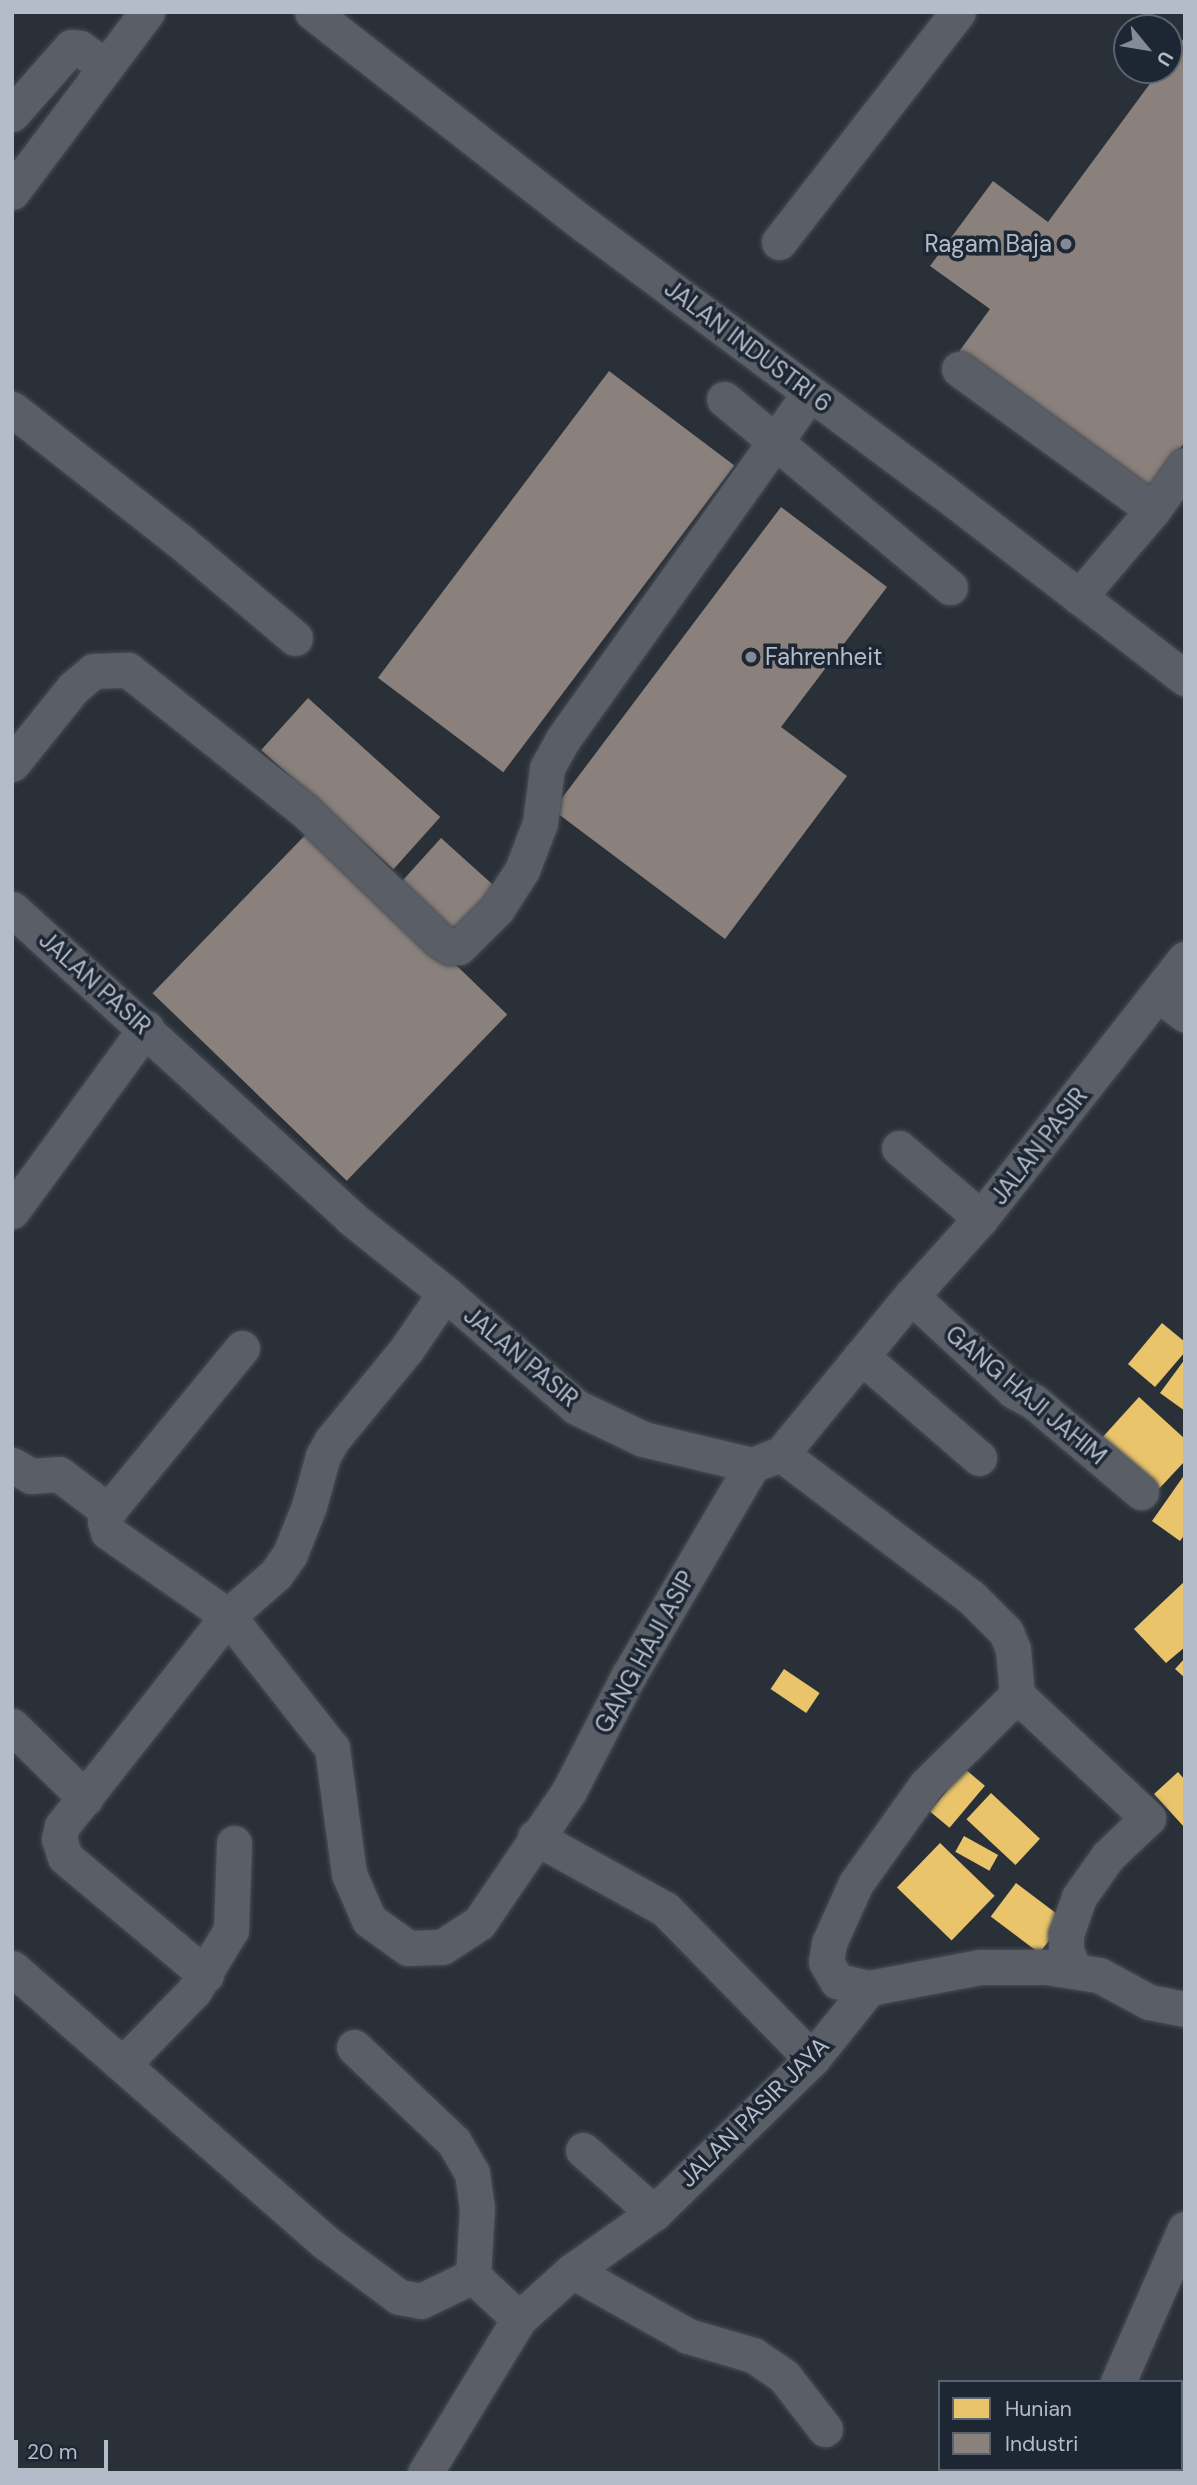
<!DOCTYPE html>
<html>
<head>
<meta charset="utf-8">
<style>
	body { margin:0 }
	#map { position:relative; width:1197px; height:2485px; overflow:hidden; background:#2a3038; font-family:"DM Sans",sans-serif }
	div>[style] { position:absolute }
	.homes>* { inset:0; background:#e9c46a; transform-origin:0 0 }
	.industry>* { inset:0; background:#8a817c; transform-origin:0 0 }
	.roads { filter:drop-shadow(0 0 2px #484c53) drop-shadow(0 0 2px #484c53) }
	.minor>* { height:35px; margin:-17.5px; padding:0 17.5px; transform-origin:17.5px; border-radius:17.5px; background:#5a5e66 }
	.dots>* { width:19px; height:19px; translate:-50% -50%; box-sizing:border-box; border:4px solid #1d2633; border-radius:50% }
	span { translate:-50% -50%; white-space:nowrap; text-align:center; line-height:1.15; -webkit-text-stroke:7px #1d2633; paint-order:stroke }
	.poi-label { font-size:24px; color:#b4bcc9 }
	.right { translate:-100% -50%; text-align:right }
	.left { translate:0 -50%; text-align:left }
	.street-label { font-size:24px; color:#b4bcc9 }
	.frame { position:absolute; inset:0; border:14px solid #b4bcc9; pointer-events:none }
	.legend { position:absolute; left:938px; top:2380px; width:245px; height:91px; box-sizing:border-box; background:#1d2633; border:2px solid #59626f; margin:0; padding:9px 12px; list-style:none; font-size:21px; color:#b4bcc9 }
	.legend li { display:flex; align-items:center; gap:14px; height:35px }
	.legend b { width:35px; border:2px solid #59626f }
	.north { position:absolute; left:1113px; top:14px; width:70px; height:70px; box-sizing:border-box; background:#1d2633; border:2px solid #59626f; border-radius:50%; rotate:120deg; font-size:19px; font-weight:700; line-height:28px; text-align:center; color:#b4bcc9 }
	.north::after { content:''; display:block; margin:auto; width:24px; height:32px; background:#848b96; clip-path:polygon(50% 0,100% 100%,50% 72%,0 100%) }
	.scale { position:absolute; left:14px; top:2440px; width:94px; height:32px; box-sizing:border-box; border:4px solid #b4bcc9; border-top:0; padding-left:9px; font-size:21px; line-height:24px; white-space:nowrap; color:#b4bcc9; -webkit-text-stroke:5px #1d2633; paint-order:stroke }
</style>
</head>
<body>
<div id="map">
	<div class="homes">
		<div style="clip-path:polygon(1162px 1323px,1185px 1342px,1185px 1352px,1155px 1387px,1128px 1364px)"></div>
		<div style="clip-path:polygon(1185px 1359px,1185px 1411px,1160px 1393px)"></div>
		<div style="clip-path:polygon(1139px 1397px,1185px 1439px,1185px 1461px,1156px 1492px,1100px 1440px)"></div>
		<div style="clip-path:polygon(1185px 1474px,1185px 1534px,1180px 1541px,1152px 1521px)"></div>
		<div style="clip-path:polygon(1185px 1581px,1185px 1647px,1166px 1663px,1134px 1629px)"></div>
		<div style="clip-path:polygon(1185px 1658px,1185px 1678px,1175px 1669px)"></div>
		<div style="left:784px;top:1669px;width:43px;height:24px;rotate:34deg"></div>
		<div style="left:965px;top:1769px;width:26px;height:55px;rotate:40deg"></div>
		<div style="clip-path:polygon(1178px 1772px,1185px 1780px,1185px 1828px,1154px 1794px)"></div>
		<div style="left:991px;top:1793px;width:67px;height:36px;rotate:43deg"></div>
		<div style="left:964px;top:1836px;width:39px;height:18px;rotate:29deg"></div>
		<div style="left:940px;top:1843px;width:76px;height:62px;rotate:44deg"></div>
		<div style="left:1016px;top:1883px;width:61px;height:42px;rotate:37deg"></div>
	</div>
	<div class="industry">
		<div style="clip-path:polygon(1185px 37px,1185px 442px,1148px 492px,958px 353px,990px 309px,930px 266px,993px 181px,1048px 222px,1160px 70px,1169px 70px,1169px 58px)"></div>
		<div style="left:609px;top:371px;width:157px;height:384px;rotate:37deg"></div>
		<div style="clip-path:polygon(781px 507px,887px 587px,781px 727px,847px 776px,725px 939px,553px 810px)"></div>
		<div style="left:308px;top:698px;width:178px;height:70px;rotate:42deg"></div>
		<div style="left:313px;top:827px;width:270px;height:231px;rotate:44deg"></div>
		<div style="left:441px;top:838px;width:84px;height:62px;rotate:42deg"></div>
	</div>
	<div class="roads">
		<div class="minor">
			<div style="left:312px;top:12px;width:346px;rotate:38deg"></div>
			<div style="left:585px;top:225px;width:445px;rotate:36.7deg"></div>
			<div style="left:942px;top:491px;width:307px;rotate:37.6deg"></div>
			<div style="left:12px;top:114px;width:89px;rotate:-48.6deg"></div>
			<div style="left:71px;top:47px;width:9px;rotate:6deg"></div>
			<div style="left:80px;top:48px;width:31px;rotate:37deg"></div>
			<div style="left:12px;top:192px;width:225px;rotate:-53.1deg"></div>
			<div style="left:779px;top:242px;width:291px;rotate:-52.1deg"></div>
			<div style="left:959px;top:369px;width:240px;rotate:36deg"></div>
			<div style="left:724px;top:399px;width:294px;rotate:39.8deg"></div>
			<div style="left:12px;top:409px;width:215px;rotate:38.2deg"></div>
			<div style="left:181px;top:542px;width:149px;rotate:40.1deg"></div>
			<div style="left:1079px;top:597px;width:114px;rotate:-49.6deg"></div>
			<div style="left:1153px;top:510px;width:55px;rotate:-54.6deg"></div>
			<div style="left:12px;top:764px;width:97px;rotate:-51.2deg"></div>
			<div style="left:73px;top:688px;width:26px;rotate:-40deg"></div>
			<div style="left:93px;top:671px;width:35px;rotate:-2deg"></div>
			<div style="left:128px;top:670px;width:226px;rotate:38.5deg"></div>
			<div style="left:305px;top:811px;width:187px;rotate:43.9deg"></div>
			<div style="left:440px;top:941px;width:12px;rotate:31deg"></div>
			<div style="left:450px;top:947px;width:9px"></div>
			<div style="left:459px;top:947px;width:54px;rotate:-45deg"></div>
			<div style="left:497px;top:909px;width:46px;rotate:-57.3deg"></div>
			<div style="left:522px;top:870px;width:50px;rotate:-69deg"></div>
			<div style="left:540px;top:823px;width:55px;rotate:-82.7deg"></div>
			<div style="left:547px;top:768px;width:33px;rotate:-61deg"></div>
			<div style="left:563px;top:739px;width:425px;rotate:-54.5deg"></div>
			<div style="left:12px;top:909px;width:459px;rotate:42.3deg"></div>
			<div style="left:351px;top:1218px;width:120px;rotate:38.6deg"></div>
			<div style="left:445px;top:1293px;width:174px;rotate:41deg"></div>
			<div style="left:576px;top:1407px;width:74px;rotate:25.5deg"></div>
			<div style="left:643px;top:1439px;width:112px;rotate:13.4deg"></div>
			<div style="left:752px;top:1465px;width:31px;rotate:-21deg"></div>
			<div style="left:781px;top:1454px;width:205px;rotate:-50.6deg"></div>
			<div style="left:911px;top:1296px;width:105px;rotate:-48.1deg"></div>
			<div style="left:981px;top:1218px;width:330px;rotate:-51.8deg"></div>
			<div style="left:1158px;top:994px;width:34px;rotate:37deg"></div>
			<div style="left:899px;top:1148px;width:108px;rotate:40.5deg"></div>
			<div style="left:12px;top:1211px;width:227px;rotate:-53.8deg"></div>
			<div style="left:911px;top:1296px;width:140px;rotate:42.7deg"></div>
			<div style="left:1014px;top:1391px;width:23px;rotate:29deg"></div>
			<div style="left:1034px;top:1402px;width:140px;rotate:40.1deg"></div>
			<div style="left:242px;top:1348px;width:211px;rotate:129.4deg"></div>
			<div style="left:108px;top:1511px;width:11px;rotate:105deg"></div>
			<div style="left:105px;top:1522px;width:10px;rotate:73deg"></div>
			<div style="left:108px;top:1532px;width:146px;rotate:35deg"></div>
			<div style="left:228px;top:1616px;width:168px;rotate:51.8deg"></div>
			<div style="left:332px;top:1748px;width:127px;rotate:82.3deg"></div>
			<div style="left:349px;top:1874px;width:50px;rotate:66.5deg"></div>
			<div style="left:369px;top:1920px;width:48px;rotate:35.7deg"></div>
			<div style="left:408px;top:1948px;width:34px;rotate:-2deg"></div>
			<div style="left:442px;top:1947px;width:44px;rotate:-33deg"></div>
			<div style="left:479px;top:1923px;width:160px;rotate:-55.7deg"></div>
			<div style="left:569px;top:1791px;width:131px;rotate:-62.7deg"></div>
			<div style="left:629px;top:1675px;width:243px;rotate:-59.6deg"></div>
			<div style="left:861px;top:1356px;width:156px;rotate:40.8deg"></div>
			<div style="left:781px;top:1454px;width:238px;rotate:37deg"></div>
			<div style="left:971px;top:1597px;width:49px;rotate:45deg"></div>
			<div style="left:1006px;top:1632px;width:18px;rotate:68deg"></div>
			<div style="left:1013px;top:1649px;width:46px;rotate:85deg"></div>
			<div style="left:1017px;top:1695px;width:128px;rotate:135.3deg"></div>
			<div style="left:926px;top:1785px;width:120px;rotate:125.5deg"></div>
			<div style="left:856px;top:1883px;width:66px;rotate:114.2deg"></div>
			<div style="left:829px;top:1943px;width:19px;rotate:99deg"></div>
			<div style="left:826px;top:1962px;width:22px;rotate:60deg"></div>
			<div style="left:837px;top:1981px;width:33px;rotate:12deg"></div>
			<div style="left:12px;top:1465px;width:22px;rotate:30deg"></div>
			<div style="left:31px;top:1476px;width:28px;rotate:-4deg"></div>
			<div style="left:59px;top:1474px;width:61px;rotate:37.1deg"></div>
			<div style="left:1017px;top:1695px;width:180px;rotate:43.2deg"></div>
			<div style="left:1148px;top:1818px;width:55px;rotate:136.5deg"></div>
			<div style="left:1108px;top:1856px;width:50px;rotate:125.3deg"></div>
			<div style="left:1079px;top:1897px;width:39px;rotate:109deg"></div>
			<div style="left:1066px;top:1934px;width:16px;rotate:90deg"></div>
			<div style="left:1066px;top:1950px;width:22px;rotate:69deg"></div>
			<div style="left:12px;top:1726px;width:103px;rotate:44.6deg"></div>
			<div style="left:535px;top:1837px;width:149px;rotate:29deg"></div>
			<div style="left:665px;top:1909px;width:210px;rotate:45.6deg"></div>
			<div style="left:12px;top:1968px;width:416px;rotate:41.2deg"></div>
			<div style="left:325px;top:2242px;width:92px;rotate:36.6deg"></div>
			<div style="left:399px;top:2297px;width:22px;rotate:10deg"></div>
			<div style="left:421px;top:2301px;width:58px;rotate:-25.7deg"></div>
			<div style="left:206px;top:1975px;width:184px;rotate:-140.1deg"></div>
			<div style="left:65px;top:1857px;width:19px;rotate:-108deg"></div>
			<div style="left:59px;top:1839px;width:13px;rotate:-77deg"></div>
			<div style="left:62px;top:1826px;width:268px;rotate:-51.7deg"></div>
			<div style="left:228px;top:1616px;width:64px;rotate:-41.2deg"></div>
			<div style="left:276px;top:1574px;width:24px;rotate:-55deg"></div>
			<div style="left:290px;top:1554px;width:52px;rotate:-68.4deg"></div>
			<div style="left:309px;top:1506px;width:52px;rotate:-74.4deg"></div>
			<div style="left:323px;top:1456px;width:18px;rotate:-61deg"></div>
			<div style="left:332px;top:1440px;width:117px;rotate:-50.6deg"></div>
			<div style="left:406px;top:1350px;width:69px;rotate:-55.6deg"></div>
			<div style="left:354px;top:2047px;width:138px;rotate:43.5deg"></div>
			<div style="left:454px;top:2142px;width:36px;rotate:60deg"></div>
			<div style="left:472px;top:2173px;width:34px;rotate:82deg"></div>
			<div style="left:477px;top:2207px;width:69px;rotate:93.3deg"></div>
			<div style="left:473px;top:2276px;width:63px;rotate:43.1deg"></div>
			<div style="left:123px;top:2064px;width:102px;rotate:-45.8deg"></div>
			<div style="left:194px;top:1991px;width:71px;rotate:-58.8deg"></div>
			<div style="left:231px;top:1930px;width:87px;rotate:-88deg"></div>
			<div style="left:583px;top:2150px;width:95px;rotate:41.6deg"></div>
			<div style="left:572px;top:2271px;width:133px;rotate:29.3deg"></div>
			<div style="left:688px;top:2336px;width:68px;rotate:16.3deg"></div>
			<div style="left:753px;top:2355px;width:37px;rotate:34deg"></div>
			<div style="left:784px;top:2376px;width:67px;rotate:52.3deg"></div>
			<div style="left:1118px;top:2382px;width:167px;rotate:-66.4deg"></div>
			<div style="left:425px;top:2473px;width:180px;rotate:-58.6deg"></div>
			<div style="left:519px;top:2319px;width:72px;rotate:-42.2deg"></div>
			<div style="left:572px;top:2271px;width:100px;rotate:-35.3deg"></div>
			<div style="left:654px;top:2213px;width:221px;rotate:-44.3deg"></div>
			<div style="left:812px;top:2059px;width:91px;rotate:-51.2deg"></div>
			<div style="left:869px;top:1988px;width:113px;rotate:-10.7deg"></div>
			<div style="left:980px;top:1967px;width:66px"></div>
			<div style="left:1046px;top:1967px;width:54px;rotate:8.6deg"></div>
			<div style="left:1099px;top:1975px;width:57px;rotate:28.4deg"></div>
			<div style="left:1149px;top:2002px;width:37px;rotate:11deg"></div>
			<div style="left:1078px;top:2473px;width:4px;rotate:-76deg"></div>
		</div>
	</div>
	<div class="dots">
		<div style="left:1066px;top:244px;background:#848b96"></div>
		<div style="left:751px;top:657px;background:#848b96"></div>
	</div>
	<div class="poi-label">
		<span class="right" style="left:1052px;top:244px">Ragam Baja</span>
		<span class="left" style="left:765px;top:657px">Fahrenheit</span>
	</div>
	<div class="street-label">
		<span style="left:748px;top:346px;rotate:37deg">JALAN INDUSTRI 6</span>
		<span style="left:95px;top:983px;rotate:42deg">JALAN PASIR</span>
		<span style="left:1039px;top:1146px;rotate:-52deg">JALAN PASIR</span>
		<span style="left:521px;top:1357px;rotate:40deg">JALAN PASIR</span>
		<span style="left:1026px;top:1395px;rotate:40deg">GANG HAJI JAHIM</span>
		<span style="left:645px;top:1652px;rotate:-61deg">GANG HAJI ASIP</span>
		<span style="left:754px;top:2112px;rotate:-45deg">JALAN PASIR JAYA</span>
	</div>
	<div class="frame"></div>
	<ul class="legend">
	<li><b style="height:19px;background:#e9c46a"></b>Hunian</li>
	<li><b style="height:19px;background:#8a817c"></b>Industri</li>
	</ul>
	<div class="north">U</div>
	<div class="scale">20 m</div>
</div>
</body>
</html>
